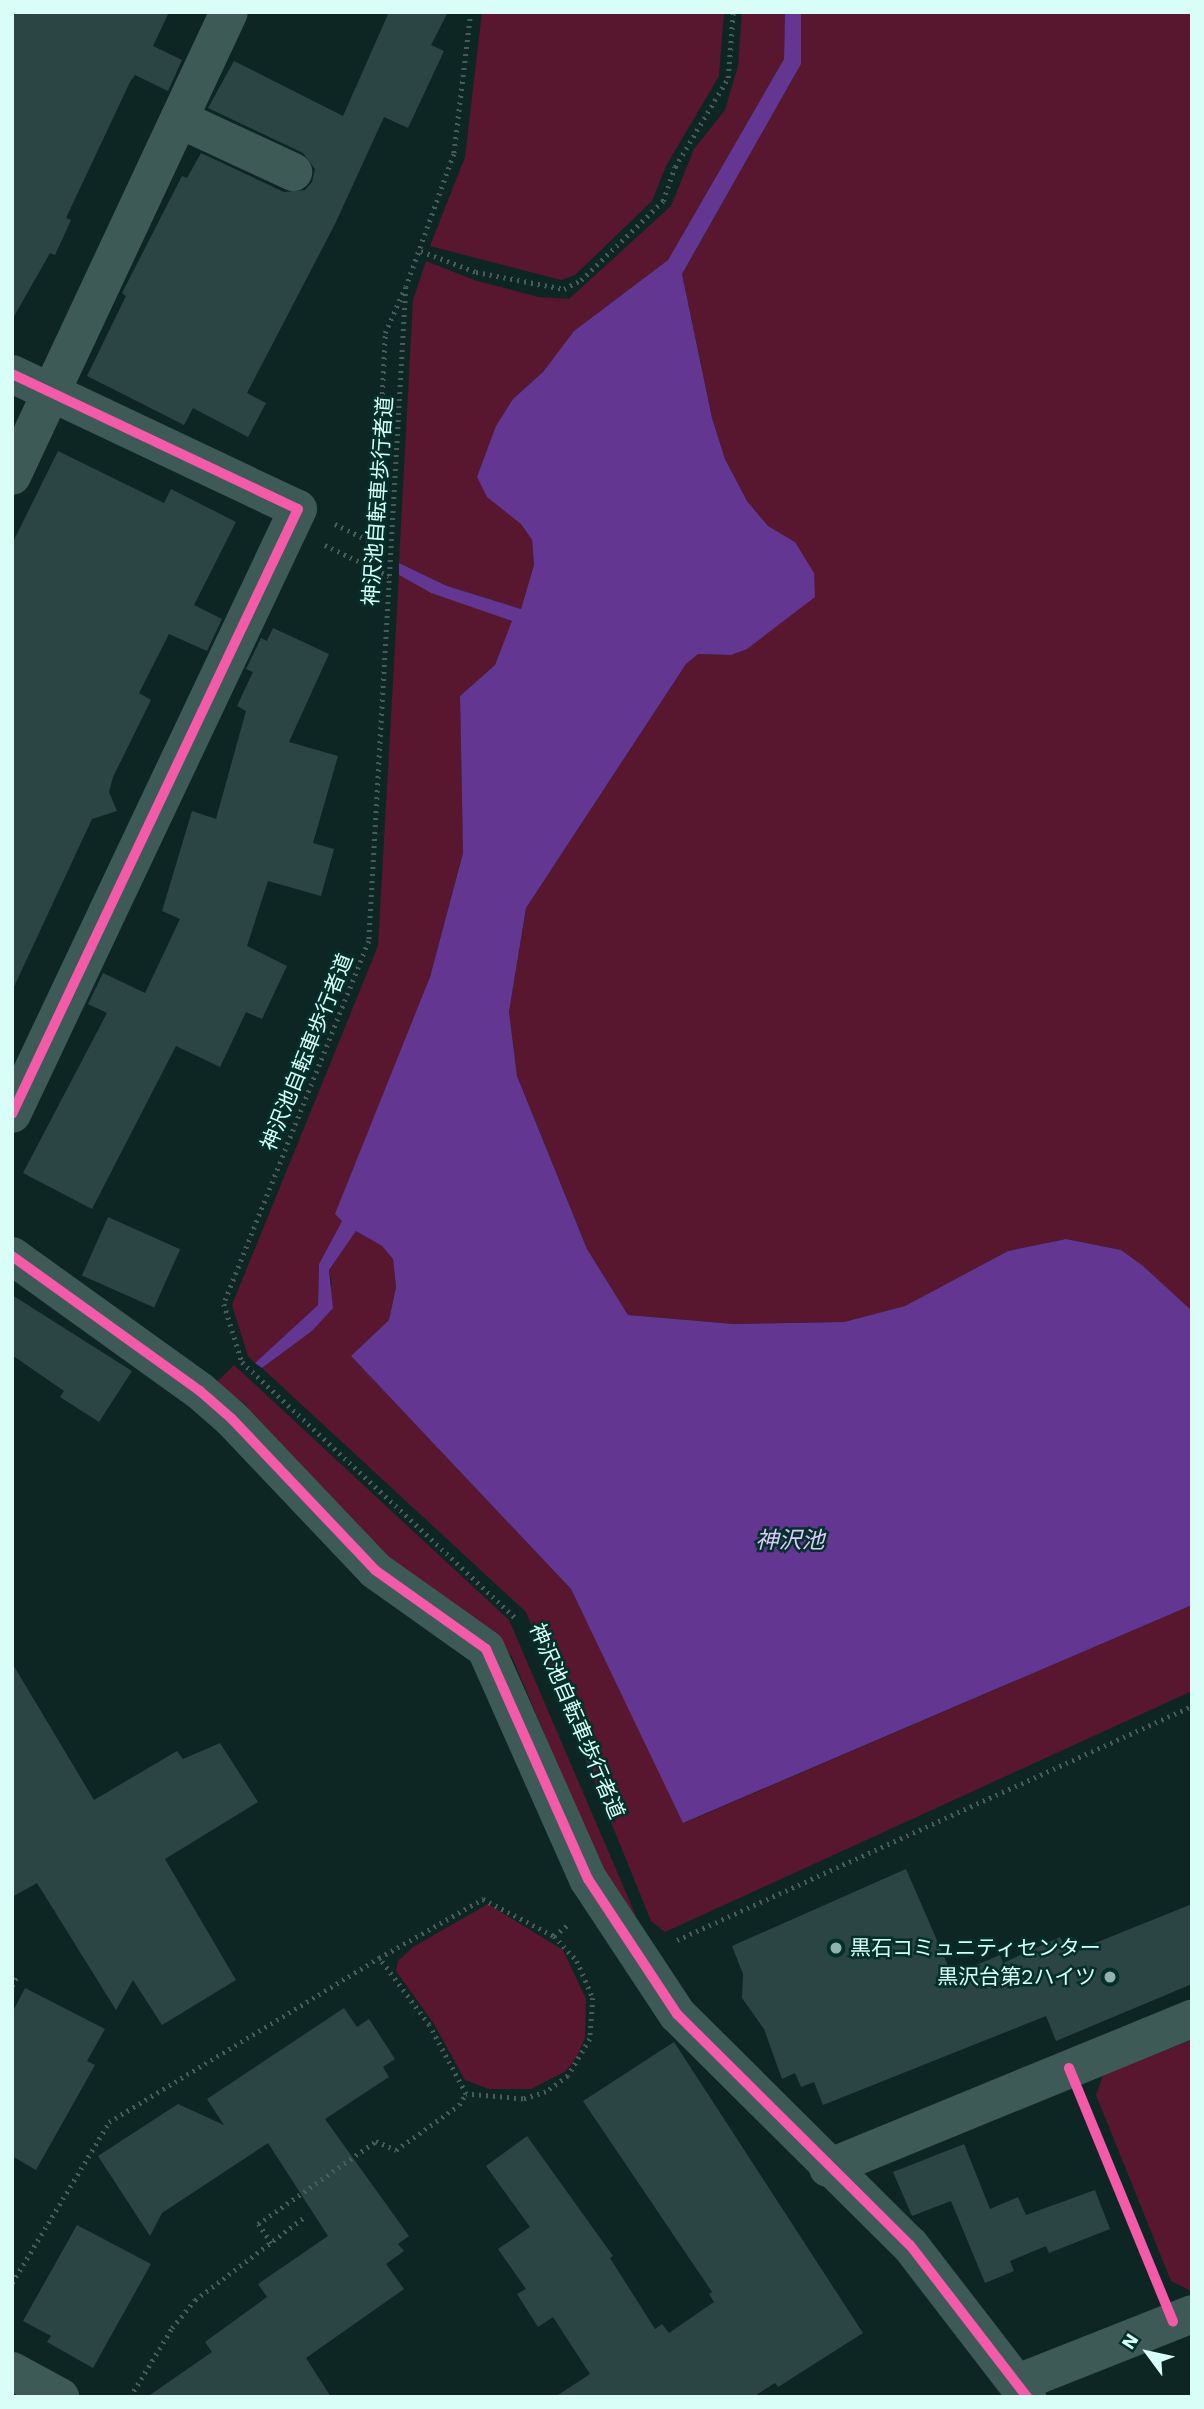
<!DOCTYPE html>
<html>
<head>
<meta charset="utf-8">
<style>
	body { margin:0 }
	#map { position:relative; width:1204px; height:2409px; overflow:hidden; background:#0e2623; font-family:"Work Sans","Noto Sans JP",sans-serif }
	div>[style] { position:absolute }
	.green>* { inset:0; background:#58162f }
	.water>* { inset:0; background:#623691 }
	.building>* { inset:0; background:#2b4544; transform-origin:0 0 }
	.path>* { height:4.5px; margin-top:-2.25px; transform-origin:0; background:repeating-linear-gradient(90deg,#465d5a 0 2px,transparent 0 7px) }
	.minor>* { height:38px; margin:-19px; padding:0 19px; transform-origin:19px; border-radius:19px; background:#3e5a57 }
	.cycleway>* { height:10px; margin:-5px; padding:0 5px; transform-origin:5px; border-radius:5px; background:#f35aa7 }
	.dots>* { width:19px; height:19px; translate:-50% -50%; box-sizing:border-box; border:4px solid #04302b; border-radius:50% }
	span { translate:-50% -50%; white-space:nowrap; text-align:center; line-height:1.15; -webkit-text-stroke:5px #04302b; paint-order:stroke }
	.street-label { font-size:21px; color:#d9fef7 }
	.poi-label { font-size:21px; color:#d9fef7 }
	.left { translate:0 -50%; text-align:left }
	.right { translate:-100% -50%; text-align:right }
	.water-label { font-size:23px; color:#ddc7fb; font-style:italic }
	.frame { position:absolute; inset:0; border:14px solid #d9fef7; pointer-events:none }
	.north { position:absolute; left:1113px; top:2318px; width:70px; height:70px; -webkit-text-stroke:5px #04302b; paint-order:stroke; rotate:303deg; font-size:19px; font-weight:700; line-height:28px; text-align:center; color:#d9fef7 }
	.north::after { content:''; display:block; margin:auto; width:24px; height:32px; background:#d9fef7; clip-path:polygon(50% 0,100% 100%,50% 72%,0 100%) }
</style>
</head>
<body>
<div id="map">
	<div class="green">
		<div style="clip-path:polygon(482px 12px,724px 12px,719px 76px,666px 166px,652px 201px,575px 275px,561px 280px,430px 246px,465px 157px)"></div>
		<div style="clip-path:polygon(742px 12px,785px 12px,784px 59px,668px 260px,574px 331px,543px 372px,513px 399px,521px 524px,532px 540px,534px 565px,521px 609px,447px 586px,399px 563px,413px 300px,426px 261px,474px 280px,538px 297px,569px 299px,671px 206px,694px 149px,725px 110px,738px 66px)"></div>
		<div style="clip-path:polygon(801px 12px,1192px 12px,1192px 1311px,1121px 1250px,1066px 1239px,1008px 1251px,905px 1306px,844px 1322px,734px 1324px,628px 1315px,587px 1249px,517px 1076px,509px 1012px,526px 908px,686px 664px,698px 654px,731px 655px,795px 542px,768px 526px,747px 501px,725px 459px,712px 418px,682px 274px,801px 64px)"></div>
		<div style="clip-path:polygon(399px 575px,431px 593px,513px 620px,495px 665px,460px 696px,463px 853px,430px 977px,342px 1221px,319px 1264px,318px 1305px,255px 1363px,248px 1356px,232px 1305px,378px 946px)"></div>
		<div style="clip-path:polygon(356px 1231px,382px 1246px,393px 1259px,396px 1287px,389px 1320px,351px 1356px,571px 1589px,684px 1823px,1192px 1605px,1192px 1691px,665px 1932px,651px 1921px,526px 1612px,262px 1368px,312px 1331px,332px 1284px,329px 1270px)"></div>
		<div style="clip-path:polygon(234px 1365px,509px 1620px,636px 1916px,632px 1919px,606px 1879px,512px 1657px,489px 1628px,382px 1556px,252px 1421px,246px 1404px,215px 1384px)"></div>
		<div style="clip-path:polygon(488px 1904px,563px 1950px,586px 1999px,585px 2038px,577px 2056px,566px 2071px,531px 2089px,489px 2089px,465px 2080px,434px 2024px,396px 1971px,398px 1961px,413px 1947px)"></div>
		<div style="clip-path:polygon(1192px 2040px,1192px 2291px,1191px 2291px,1171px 2281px,1096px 2095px,1103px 2075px)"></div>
	</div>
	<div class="water">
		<div style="clip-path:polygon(785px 12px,801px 12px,801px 64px,682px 274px,712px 418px,725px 459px,747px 501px,768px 526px,795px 542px,814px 573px,815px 597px,747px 649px,731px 655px,698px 654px,686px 664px,526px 908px,509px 1012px,517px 1076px,587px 1249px,628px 1315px,734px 1324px,844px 1322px,905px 1306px,1008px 1251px,1066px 1239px,1121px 1250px,1143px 1266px,1192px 1311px,1192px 1605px,683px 1823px,571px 1589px,351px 1356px,389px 1320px,396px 1287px,393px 1259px,382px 1246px,356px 1231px,329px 1270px,333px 1308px,312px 1331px,262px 1368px,255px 1363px,318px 1305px,319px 1264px,342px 1221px,335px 1214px,430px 977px,463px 853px,460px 696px,495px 665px,512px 621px,431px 593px,399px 575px,399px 563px,447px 586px,521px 609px,534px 565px,532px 540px,521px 524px,487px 497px,477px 477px,496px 426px,513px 399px,543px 372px,574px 331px,668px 260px,784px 59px)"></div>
	</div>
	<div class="building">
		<div style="clip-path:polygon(12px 12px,169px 12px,153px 46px,182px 60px,168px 91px,135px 75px,130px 82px,66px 218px,71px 220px,55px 255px,50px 253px,12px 320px)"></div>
		<div style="clip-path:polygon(389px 12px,448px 12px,431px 45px,444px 51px,408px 128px,384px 117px,335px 224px,247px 393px,266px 403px,248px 437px,193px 408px,184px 425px,87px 376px,126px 296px,122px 293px,182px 176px,187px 178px,201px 153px,284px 192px,305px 190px,312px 182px,315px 169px,303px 153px,208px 108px,234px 61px,343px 116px)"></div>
		<div style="clip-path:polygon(58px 451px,164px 503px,171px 489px,236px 522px,194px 605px,222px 619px,207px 651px,169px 634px,139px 693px,151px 700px,113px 777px,109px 792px,117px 811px,92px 819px,12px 991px,12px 544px)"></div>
		<div style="clip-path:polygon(273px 628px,329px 654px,289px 742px,338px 756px,313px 843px,334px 849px,321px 896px,268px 881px,247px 946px,287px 966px,262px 1019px,246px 1012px,220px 1067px,176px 1046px,92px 1209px,23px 1173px,107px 1013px,88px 1004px,103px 973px,145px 993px,180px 919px,162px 911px,192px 811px,216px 819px,246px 711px,237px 706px,253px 672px,246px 669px,261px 638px,267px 641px)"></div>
		<div style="left:108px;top:1217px;width:79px;height:64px;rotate:24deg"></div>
		<div style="clip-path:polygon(12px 1295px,132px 1371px,99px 1422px,60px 1397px,64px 1391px,12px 1355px)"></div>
		<div style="clip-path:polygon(12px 1663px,94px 1800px,177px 1751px,183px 1759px,220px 1743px,258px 1802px,165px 1859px,236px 1980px,162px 2025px,133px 1980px,116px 2010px,37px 1883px,12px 1897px)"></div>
		<div style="clip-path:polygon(906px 1869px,952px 1975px,1000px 1955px,1003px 1963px,1060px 1937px,1068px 1954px,1192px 1904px,1192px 1984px,1056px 2041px,1046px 2016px,823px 2105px,814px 2082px,801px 2087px,795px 2073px,782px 2079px,764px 2029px,742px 1998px,743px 1974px,732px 1946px)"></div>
		<div style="clip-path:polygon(25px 1988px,105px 2029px,87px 2061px,95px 2065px,36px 2170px,12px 2156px,12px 2013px)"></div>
		<div style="clip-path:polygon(344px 2008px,357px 2027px,369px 2019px,395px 2059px,383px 2067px,389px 2077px,325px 2119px,409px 2236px,398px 2244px,404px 2251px,386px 2264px,404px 2289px,306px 2358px,331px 2397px,147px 2397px,212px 2352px,205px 2342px,267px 2297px,258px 2284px,328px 2236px,268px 2143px,162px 2213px,150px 2236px,98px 2156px,178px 2104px,224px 2125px,207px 2099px)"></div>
		<div style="clip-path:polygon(674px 2042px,863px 2333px,778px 2387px,775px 2383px,753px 2397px,555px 2397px,590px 2374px,553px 2317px,538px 2327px,517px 2294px,526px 2289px,498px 2249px,530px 2227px,486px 2166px,527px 2136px,613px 2256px,610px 2258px,655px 2329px,662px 2324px,669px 2333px,714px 2302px,709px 2294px,712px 2292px,583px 2101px)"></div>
		<div style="clip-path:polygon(964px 2144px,990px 2209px,1018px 2197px,1026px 2215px,1095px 2190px,1110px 2229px,1049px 2253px,1046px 2246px,1010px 2261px,1014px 2271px,985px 2283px,951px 2201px,912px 2216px,893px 2172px)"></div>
		<div style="clip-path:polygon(77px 2225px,151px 2264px,93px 2368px,47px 2342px,51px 2336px,23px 2321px)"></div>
	</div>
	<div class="path">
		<div style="left:471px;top:12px;width:143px;rotate:96.8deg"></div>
		<div style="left:454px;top:154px;width:141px;rotate:109.8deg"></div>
		<div style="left:406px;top:287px;width:655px;rotate:93.24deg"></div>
		<div style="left:369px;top:941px;width:391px;rotate:111.8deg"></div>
		<div style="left:224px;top:1304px;width:61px;rotate:72.8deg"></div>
		<div style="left:242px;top:1362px;width:376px;rotate:43.1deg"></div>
		<div style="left:421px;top:251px;width:59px;rotate:20.9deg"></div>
		<div style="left:476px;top:272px;width:90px;rotate:10.9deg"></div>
		<div style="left:564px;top:289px;width:19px;rotate:-28deg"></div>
		<div style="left:581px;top:280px;width:114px;rotate:-43.9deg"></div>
		<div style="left:663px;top:201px;width:36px;rotate:-71deg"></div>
		<div style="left:675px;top:167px;width:104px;rotate:-59.2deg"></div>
		<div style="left:728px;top:78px;width:66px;rotate:-85.7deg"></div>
		<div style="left:335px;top:524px;width:37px;rotate:26deg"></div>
		<div style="left:368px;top:540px;width:28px;rotate:-73deg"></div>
		<div style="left:376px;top:513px;width:180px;rotate:-87.1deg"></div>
		<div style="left:385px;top:333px;width:47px;rotate:-66.2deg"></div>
		<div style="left:325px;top:545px;width:71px;rotate:25.8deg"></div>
		<div style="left:483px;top:1899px;width:80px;rotate:27.5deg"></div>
		<div style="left:554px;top:1936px;width:34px;rotate:47deg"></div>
		<div style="left:577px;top:1961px;width:40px;rotate:66.6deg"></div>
		<div style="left:593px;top:1998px;width:41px;rotate:94.2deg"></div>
		<div style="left:590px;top:2039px;width:43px;rotate:120.7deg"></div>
		<div style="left:568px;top:2076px;width:27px;rotate:144deg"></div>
		<div style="left:546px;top:2092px;width:24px;rotate:163deg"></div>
		<div style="left:523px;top:2099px;width:57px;rotate:-175deg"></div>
		<div style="left:466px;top:2094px;width:78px;rotate:-118.2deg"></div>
		<div style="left:429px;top:2025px;width:84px;rotate:-126.7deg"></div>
		<div style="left:379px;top:1958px;width:120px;rotate:-29.6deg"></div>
		<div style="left:554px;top:1936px;width:19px;rotate:-39deg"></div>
		<div style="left:677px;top:1940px;width:566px;rotate:-24.44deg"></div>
		<div style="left:12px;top:1986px;width:10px;rotate:-61deg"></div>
		<div style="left:1085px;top:2107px;width:191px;rotate:67.6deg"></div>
		<div style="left:271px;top:2243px;width:23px;rotate:-124deg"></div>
		<div style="left:258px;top:2224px;width:144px;rotate:-35.1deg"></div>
		<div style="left:376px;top:2141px;width:22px;rotate:24deg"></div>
		<div style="left:396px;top:2150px;width:77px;rotate:-35.5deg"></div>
		<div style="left:459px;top:2105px;width:13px;rotate:-58deg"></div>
		<div style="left:12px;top:2283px;width:188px;rotate:-58.9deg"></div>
		<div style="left:109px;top:2122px;width:316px;rotate:-31.3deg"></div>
		<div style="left:130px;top:2397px;width:81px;rotate:-58.7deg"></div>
		<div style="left:172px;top:2328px;width:36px;rotate:-51deg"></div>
		<div style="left:195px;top:2300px;width:136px;rotate:-37.2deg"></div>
	</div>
	<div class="minor">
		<div style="left:179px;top:119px;width:126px;rotate:24.9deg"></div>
		<div style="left:12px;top:374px;width:316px;rotate:25.3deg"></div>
		<div style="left:298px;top:509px;width:669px;rotate:115.3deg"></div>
		<div style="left:12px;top:476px;width:512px;rotate:-64.94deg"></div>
		<div style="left:12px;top:1256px;width:231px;rotate:35.7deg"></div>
		<div style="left:200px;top:1391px;width:41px;rotate:41.1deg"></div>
		<div style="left:231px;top:1418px;width:209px;rotate:46.5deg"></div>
		<div style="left:375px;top:1570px;width:136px;rotate:35.4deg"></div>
		<div style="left:486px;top:1649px;width:252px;rotate:66.1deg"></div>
		<div style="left:588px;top:1879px;width:162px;rotate:56.6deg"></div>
		<div style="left:677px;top:2014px;width:328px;rotate:44.8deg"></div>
		<div style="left:910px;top:2245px;width:192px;rotate:52.4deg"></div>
		<div style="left:828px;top:2168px;width:393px;rotate:-22.3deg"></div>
		<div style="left:12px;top:2371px;width:55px;rotate:28.4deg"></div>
		<div style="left:1018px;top:2383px;width:187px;rotate:-21.6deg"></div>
	</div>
	<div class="cycleway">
		<div style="left:12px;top:374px;width:316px;rotate:25.3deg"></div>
		<div style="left:298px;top:509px;width:669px;rotate:115.3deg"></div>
		<div style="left:12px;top:1256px;width:231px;rotate:35.7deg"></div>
		<div style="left:200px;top:1391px;width:41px;rotate:41.1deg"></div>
		<div style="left:231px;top:1418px;width:209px;rotate:46.5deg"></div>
		<div style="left:375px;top:1570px;width:136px;rotate:35.4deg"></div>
		<div style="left:486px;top:1649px;width:252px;rotate:66.1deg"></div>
		<div style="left:588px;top:1879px;width:162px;rotate:56.6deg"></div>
		<div style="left:677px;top:2014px;width:328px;rotate:44.8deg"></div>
		<div style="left:910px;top:2245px;width:192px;rotate:52.4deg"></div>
		<div style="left:1069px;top:2068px;width:274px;rotate:67.7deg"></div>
	</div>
	<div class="dots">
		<div style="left:836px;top:1948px;background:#92b2ad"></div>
		<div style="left:1110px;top:1977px;background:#92b2ad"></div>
	</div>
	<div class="street-label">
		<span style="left:378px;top:501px;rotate:-86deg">神沢池自転車歩行者道</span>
		<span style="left:307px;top:1052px;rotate:-68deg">神沢池自転車歩行者道</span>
		<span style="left:577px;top:1721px;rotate:67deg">神沢池自転車歩行者道</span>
	</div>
	<div class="poi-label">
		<span class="left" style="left:850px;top:1948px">黒石コミュニティセンター</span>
		<span class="right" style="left:1096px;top:1977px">黒沢台第2ハイツ</span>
	</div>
	<div class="water-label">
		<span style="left:790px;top:1541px">神沢池</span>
	</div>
	<div class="frame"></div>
	<div class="north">N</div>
</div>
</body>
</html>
